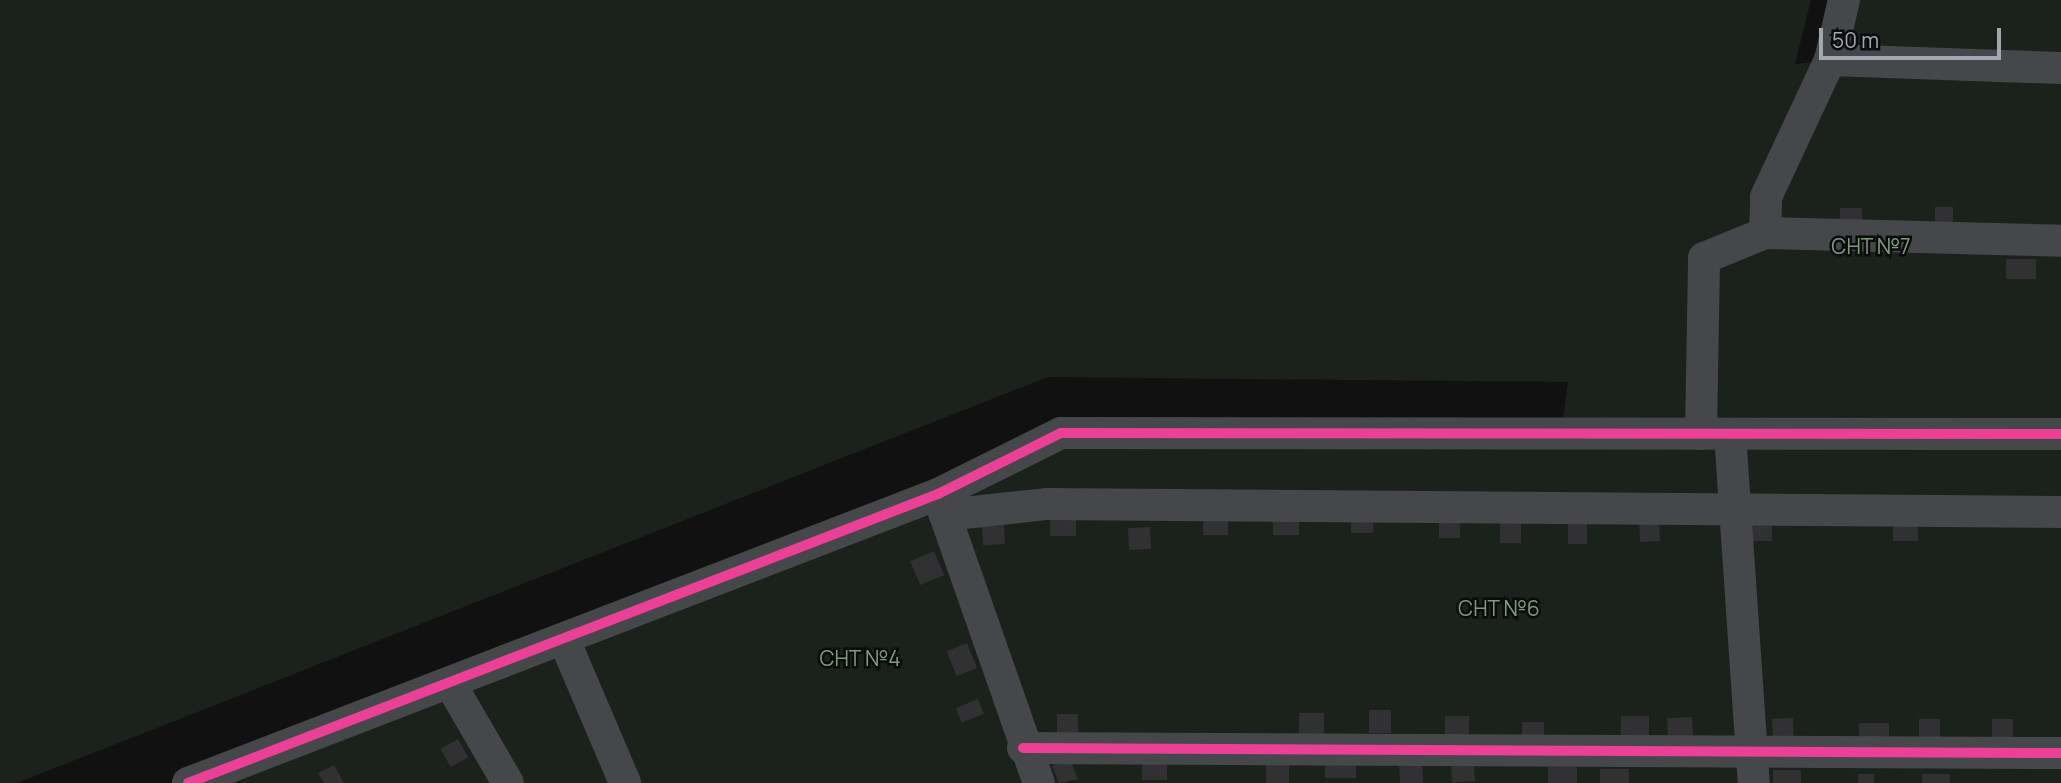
<!DOCTYPE html>
<html>
<head>
<meta charset="utf-8">
<style>
	body { margin:0 }
	#map { position:relative; width:2061px; height:783px; overflow:hidden; background:#111; font-family:Manrope,sans-serif }
	div>[style] { position:absolute }
	.green>* { inset:0; background:#1b211b }
	.building>* { inset:0; background:#313133; transform-origin:0 0 }
	.minor>* { height:32px; margin:-16px; padding:0 16px; transform-origin:16px; border-radius:16px; background:#45474a }
	.cycleway>* { height:10px; margin:-5px; padding:0 5px; transform-origin:5px; border-radius:5px; background:#ea4096 }
	span { translate:-50% -50%; white-space:nowrap; text-align:center; line-height:1.15; -webkit-text-stroke:5px #0b0b0d; paint-order:stroke }
	.park-label { font-size:21px; color:#799e78 }
	.scale { position:absolute; left:1819px; top:28px; width:182px; height:32px; box-sizing:border-box; border:4px solid #a2a8b2; border-top:0; padding-left:9px; font-size:21px; line-height:24px; white-space:nowrap; color:#a2a8b2; -webkit-text-stroke:5px #0b0b0d; paint-order:stroke }
</style>
</head>
<body>
<div id="map">
	<div class="green">
		<div style="clip-path:polygon(0 0,1811px 0,1795px 64px,1830px 60px,1844px 0,2061px 0,2061px 783px,188px 783px,1061px 433px,1561px 433px,1568px 382px,1048px 377px,17px 783px,0 783px)"></div>
	</div>
	<div class="building">
		<div style="left:1935px;top:207px;width:18px;height:21px"></div>
		<div style="left:1862px;top:208px;width:19px;height:22px;rotate:90deg"></div>
		<div style="left:2006px;top:259px;width:30px;height:20px"></div>
		<div style="left:1351px;top:514px;width:22px;height:19px"></div>
		<div style="left:1228px;top:515px;width:20px;height:25px;rotate:90deg"></div>
		<div style="left:1299px;top:515px;width:20px;height:26px;rotate:90deg"></div>
		<div style="left:1076px;top:517px;width:19px;height:26px;rotate:90deg"></div>
		<div style="left:1521px;top:519px;width:24px;height:21px;rotate:90deg"></div>
		<div style="left:1659px;top:520px;width:21px;height:20px;rotate:87deg"></div>
		<div style="left:1439px;top:521px;width:21px;height:17px"></div>
		<div style="left:1918px;top:521px;width:20px;height:25px;rotate:90deg"></div>
		<div style="left:1568px;top:523px;width:19px;height:21px"></div>
		<div style="left:1750px;top:523px;width:22px;height:18px"></div>
		<div style="left:1004px;top:525px;width:19px;height:22px;rotate:87deg"></div>
		<div style="left:1150px;top:527px;width:22px;height:22px;rotate:87deg"></div>
		<div style="left:934px;top:551px;width:26px;height:26px;rotate:67deg"></div>
		<div style="left:967px;top:643px;width:27px;height:22px;rotate:68deg"></div>
		<div style="left:978px;top:699px;width:16px;height:24px;rotate:68deg"></div>
		<div style="left:1369px;top:710px;width:22px;height:23px"></div>
		<div style="left:1324px;top:713px;width:21px;height:25px;rotate:90deg"></div>
		<div style="left:1057px;top:714px;width:21px;height:21px"></div>
		<div style="left:1469px;top:716px;width:23px;height:24px;rotate:90deg"></div>
		<div style="left:1621px;top:716px;width:28px;height:25px"></div>
		<div style="left:1692px;top:717px;width:21px;height:25px;rotate:87deg"></div>
		<div style="left:1793px;top:718px;width:23px;height:21px;rotate:88deg"></div>
		<div style="left:1919px;top:719px;width:21px;height:20px"></div>
		<div style="left:2013px;top:719px;width:20px;height:21px;rotate:90deg"></div>
		<div style="left:1522px;top:722px;width:22px;height:19px"></div>
		<div style="left:1889px;top:723px;width:21px;height:30px;rotate:90deg"></div>
		<div style="left:458px;top:739px;width:21px;height:20px;rotate:61deg"></div>
		<div style="left:1142px;top:758px;width:25px;height:22px"></div>
		<div style="clip-path:polygon(1070px 759px,1078px 779px,1059px 783px,1052px 766px)"></div>
		<div style="left:1266px;top:759px;width:23px;height:24px"></div>
		<div style="left:1356px;top:761px;width:17px;height:31px;rotate:90deg"></div>
		<div style="left:1422px;top:762px;width:21px;height:23px;rotate:87deg"></div>
		<div style="left:1474px;top:764px;width:17px;height:23px;rotate:87deg"></div>
		<div style="clip-path:polygon(334px 765px,344px 783px,324px 783px,318px 773px)"></div>
		<div style="left:1548px;top:767px;width:29px;height:16px"></div>
		<div style="left:1600px;top:769px;width:29px;height:14px"></div>
		<div style="left:1773px;top:770px;width:28px;height:13px"></div>
		<div style="left:1858px;top:774px;width:16px;height:9px"></div>
		<div style="left:1950px;top:774px;width:9px;height:28px;rotate:90deg"></div>
	</div>
	<div class="minor">
		<div style="left:1830px;top:60px;width:231px;rotate:2deg"></div>
		<div style="left:1765px;top:233px;width:36px;rotate:-88deg"></div>
		<div style="left:1766px;top:197px;width:151px;rotate:-65deg"></div>
		<div style="left:1830px;top:60px;width:62px;rotate:-76.9deg"></div>
		<div style="left:1701px;top:434px;width:176px;rotate:-89deg"></div>
		<div style="left:1704px;top:258px;width:66px;rotate:-22.3deg"></div>
		<div style="left:1765px;top:233px;width:296px;rotate:1.5deg"></div>
		<div style="left:1730px;top:434px;width:350px;rotate:86.1deg"></div>
		<div style="left:938px;top:495px;width:305px;rotate:70.7deg"></div>
		<div style="left:945px;top:515px;width:103px;rotate:-6.2deg"></div>
		<div style="left:1047px;top:504px;width:1014px;rotate:0.45deg"></div>
		<div style="left:565px;top:642px;width:153px;rotate:66.9deg"></div>
		<div style="left:451px;top:685px;width:113px;rotate:59.8deg"></div>
		<div style="left:1023px;top:748px;width:1038px;rotate:0.28deg"></div>
		<div style="left:188px;top:783px;width:804px;rotate:-21.07deg"></div>
		<div style="left:938px;top:494px;width:137px;rotate:-26.4deg"></div>
		<div style="left:1061px;top:433px;width:1000px;rotate:0.06deg"></div>
	</div>
	<div class="cycleway">
		<div style="left:1023px;top:748px;width:1038px;rotate:0.28deg"></div>
		<div style="left:188px;top:783px;width:804px;rotate:-21.07deg"></div>
		<div style="left:938px;top:494px;width:137px;rotate:-26.4deg"></div>
		<div style="left:1061px;top:433px;width:1000px;rotate:0.06deg"></div>
	</div>
	<div class="park-label">
		<span style="left:1871px;top:246px">СНТ №7</span>
		<span style="left:1499px;top:608px">СНТ №6</span>
		<span style="left:860px;top:658px">СНТ №4</span>
	</div>
	<div class="scale">50 m</div>
</div>
</body>
</html>
